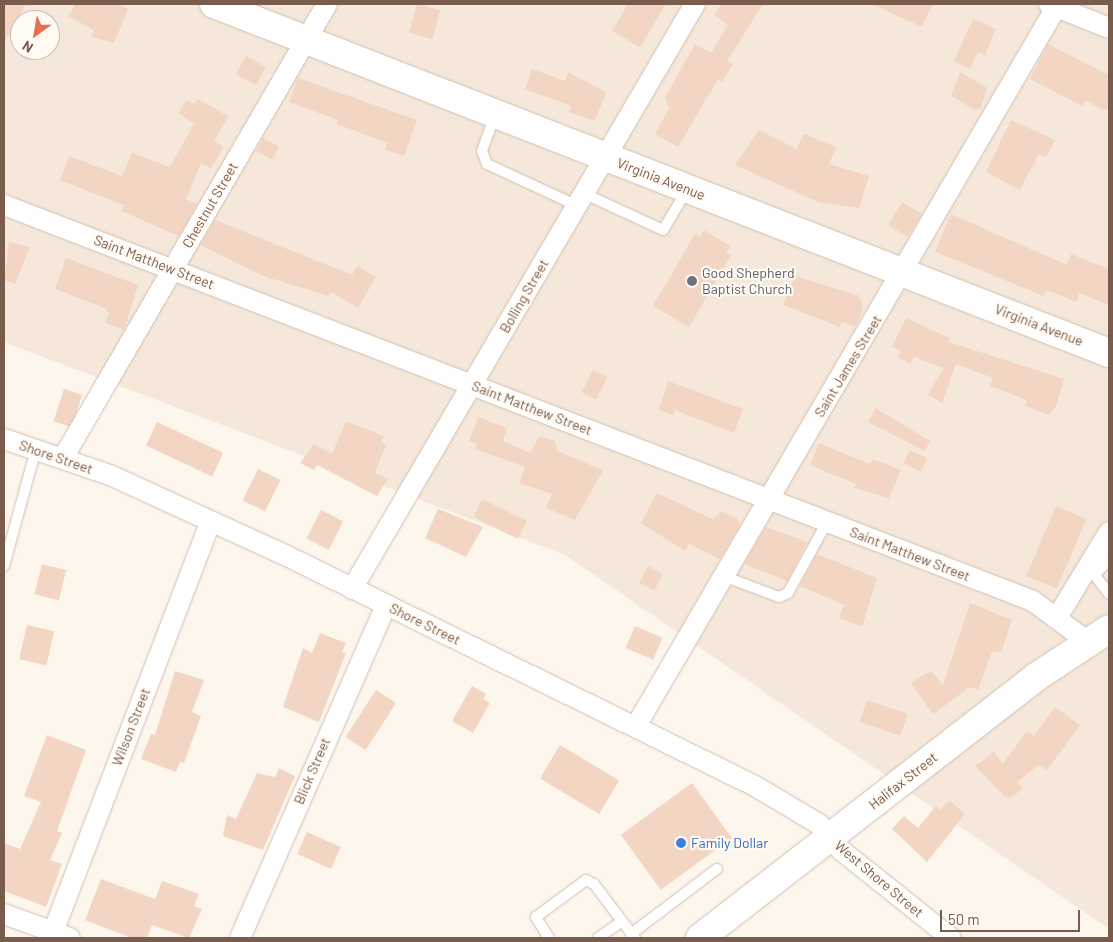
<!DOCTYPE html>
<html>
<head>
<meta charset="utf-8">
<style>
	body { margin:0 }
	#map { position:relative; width:1113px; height:942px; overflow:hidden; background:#fdf6ec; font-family:Barlow,sans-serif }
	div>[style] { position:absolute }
	.residential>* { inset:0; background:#f5e8da }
	.building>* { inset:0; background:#f3d5c3; transform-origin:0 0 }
	.roads { filter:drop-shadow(0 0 1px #d1beb0) drop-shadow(0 0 1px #d1beb0) }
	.lane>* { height:10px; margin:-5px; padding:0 5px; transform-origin:5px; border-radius:5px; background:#fff }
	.street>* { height:20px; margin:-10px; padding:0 10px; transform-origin:10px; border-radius:10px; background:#fff }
	.secondary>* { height:28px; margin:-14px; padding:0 14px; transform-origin:14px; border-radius:14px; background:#fff }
	.dots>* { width:14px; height:14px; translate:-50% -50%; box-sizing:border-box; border:2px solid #fffaf3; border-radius:50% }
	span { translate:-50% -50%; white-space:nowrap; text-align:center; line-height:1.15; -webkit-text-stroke:4.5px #fffaf3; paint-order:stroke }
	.street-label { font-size:14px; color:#7a5c4d }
	.worship-label { font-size:14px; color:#5b616d }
	.left { translate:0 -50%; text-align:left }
	.shop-label { font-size:14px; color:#366cbe }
	.frame { position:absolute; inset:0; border:5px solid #7a5c4d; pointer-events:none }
	.north { position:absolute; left:10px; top:10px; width:50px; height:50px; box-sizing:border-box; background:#fffaf3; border:1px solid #cabbb1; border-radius:50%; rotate:212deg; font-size:14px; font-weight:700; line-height:20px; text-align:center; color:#7a5c4d }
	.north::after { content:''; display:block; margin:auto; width:18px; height:22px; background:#e76f51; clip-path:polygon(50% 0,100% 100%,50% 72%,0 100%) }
	.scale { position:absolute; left:940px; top:910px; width:140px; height:22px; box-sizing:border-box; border:2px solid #7a5c4d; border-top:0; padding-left:6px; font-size:15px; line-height:18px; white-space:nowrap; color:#7a5c4d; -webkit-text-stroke:4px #fffaf3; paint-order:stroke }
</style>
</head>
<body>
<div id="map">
	<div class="residential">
		<div style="clip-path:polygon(evenodd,4px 4px,1109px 4px,1109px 929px,565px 555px,4px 342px,4px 4px,20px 20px,50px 20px,50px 50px,20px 50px,20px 20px)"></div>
	</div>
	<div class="building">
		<div style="clip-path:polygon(4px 4px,26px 4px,4px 43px)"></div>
		<div style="clip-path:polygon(75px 4px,118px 4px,128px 9px,114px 43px,91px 37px,94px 30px,68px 16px)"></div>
		<div style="left:417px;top:4px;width:24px;height:30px;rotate:15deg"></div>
		<div style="clip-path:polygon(628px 4px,666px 4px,640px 47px,612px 31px)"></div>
		<div style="clip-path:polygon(721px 4px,763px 4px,727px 61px,733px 64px,722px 82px,718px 79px,678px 147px,655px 134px,669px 108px,665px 98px,695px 44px,711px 53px,728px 25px,714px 15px)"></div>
		<div style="clip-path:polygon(872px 4px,933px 4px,922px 27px)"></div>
		<div style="clip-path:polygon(973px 19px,996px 29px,985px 55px,978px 52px,970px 69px,954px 61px)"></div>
		<div style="clip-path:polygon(1048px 44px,1109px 75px,1109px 108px,1103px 110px,1085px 100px,1082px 106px,1030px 79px)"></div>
		<div style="left:246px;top:56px;width:23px;height:21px;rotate:29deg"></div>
		<div style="clip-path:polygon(532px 69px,565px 81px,568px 72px,606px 92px,595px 121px,569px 112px,571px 106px,525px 89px)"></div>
		<div style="clip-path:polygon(960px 72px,987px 88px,981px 108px,975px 110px,951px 96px)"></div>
		<div style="clip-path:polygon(298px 78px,417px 120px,404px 156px,385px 150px,387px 143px,337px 124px,338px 120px,289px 102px)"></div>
		<div style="clip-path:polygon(198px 99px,228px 116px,214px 141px,224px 147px,211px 168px,201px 163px,186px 199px,197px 204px,179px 236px,121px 211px,124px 205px,60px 180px,69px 156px,122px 176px,132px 153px,170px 167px,194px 124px,179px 113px,186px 100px,194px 104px)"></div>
		<div style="clip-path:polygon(1011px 120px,1055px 140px,1046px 157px,1039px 154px,1020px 190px,986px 172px)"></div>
		<div style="clip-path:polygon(759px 130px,797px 149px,804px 134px,836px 147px,829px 164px,869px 176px,859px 208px,818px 202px,735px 165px)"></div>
		<div style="left:263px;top:138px;width:18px;height:15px;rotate:27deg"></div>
		<div style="left:902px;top:202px;width:23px;height:27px;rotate:31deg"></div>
		<div style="clip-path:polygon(951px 214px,1067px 265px,1071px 254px,1109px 269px,1109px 305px,1079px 293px,1076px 302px,1046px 290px,1044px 296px,935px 252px)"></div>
		<div style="clip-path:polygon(215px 220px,352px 275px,357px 266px,376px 277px,358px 308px,331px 292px,329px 296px,263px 276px,200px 245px)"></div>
		<div style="clip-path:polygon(704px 230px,730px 246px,726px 253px,731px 255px,689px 327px,653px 306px,695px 234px,700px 237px)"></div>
		<div style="clip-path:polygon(9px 242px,30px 247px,15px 284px,4px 280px)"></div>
		<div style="clip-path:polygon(66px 258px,138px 285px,124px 330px,105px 322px,109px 314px,105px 308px,55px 289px)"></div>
		<div style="clip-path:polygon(795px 276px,860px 296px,863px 310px,855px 327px,842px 322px,840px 327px,783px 305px)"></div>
		<div style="clip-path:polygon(906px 318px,950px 338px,949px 342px,1064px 379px,1056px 406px,1049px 415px,1025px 406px,1027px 400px,990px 386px,993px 378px,956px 364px,942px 403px,928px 394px,944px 368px,914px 357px,910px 364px,898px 357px,901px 351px,892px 347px)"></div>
		<div style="left:593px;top:370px;width:16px;height:25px;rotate:27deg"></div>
		<div style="clip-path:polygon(668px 381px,743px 409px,734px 433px,675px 410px,673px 415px,659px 410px)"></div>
		<div style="left:64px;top:389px;width:19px;height:34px;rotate:18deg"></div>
		<div style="clip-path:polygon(876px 408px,930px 441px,925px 451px,868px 422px)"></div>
		<div style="clip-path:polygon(478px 417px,507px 428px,503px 441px,530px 453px,539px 436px,555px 441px,557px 451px,603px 470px,575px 520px,546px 508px,552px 494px,519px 483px,525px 467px,475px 449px,477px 444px,469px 441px)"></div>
		<div style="clip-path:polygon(346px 421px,383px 436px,381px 442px,386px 444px,375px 473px,388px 479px,377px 496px,317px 465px,314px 470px,300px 463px,314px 444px,332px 454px)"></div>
		<div style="left:157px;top:422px;width:73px;height:26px;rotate:25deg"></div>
		<div style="clip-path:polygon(819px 443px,870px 464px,872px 459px,901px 470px,889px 498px,854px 488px,856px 484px,810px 465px)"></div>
		<div style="left:910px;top:450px;width:19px;height:15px;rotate:25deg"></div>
		<div style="left:258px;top:469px;width:25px;height:35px;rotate:26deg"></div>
		<div style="clip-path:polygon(657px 493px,713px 519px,722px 511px,736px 518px,740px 524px,720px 559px,689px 544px,685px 551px,641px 523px)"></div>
		<div style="left:482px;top:499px;width:50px;height:20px;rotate:26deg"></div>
		<div style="left:1056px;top:506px;width:33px;height:76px;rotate:23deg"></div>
		<div style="clip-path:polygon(438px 509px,483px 527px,466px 557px,425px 538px)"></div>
		<div style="left:321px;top:510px;width:25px;height:32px;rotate:27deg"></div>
		<div style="clip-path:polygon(766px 527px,807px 542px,787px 581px,744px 564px)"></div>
		<div style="clip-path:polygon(817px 554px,877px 578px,862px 627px,839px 618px,844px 605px,800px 586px)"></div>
		<div style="left:42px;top:564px;width:25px;height:31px;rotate:14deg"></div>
		<div style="left:648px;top:566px;width:17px;height:19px;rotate:28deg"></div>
		<div style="clip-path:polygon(970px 603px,1012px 620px,1001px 652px,992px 652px,978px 690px,970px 687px,933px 714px,911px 683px,931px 671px,943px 685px)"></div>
		<div style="left:27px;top:625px;width:28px;height:35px;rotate:13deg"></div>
		<div style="left:635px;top:626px;width:30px;height:24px;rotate:23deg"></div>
		<div style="clip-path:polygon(320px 633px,346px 643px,342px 652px,346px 653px,319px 722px,283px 707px,303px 648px,312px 653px)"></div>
		<div style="clip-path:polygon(175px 671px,204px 680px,192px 712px,201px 716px,184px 763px,180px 762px,176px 772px,141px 759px,151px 734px,155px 735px)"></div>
		<div style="clip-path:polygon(472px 686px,486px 694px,483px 699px,490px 703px,473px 733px,452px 721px)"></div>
		<div style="left:376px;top:690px;width:24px;height:56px;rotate:33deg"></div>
		<div style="left:867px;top:700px;width:43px;height:23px;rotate:19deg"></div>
		<div style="clip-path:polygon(1055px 707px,1080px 725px,1047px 770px,1039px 765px,1017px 782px,1023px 789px,1010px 798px,1004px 796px,975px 766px,994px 752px,1003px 764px,1027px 731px,1034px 736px)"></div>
		<div style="clip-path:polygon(47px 735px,86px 750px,57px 831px,62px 833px,50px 860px,62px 864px,46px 907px,4px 891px,4px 843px,20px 849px,41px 802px,24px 796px)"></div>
		<div style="left:560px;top:745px;width:69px;height:39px;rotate:31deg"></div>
		<div style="clip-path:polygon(279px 768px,295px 776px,263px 850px,223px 836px,227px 815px,236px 819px,257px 773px,275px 777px)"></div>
		<div style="left:692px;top:783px;width:68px;height:88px;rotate:54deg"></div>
		<div style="clip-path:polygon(949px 800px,965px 814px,927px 862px,892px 829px,904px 816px,918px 828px,936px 806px,941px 810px)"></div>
		<div style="left:307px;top:832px;width:37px;height:24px;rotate:24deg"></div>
		<div style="clip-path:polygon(101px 879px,155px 899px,162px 881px,199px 894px,194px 906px,202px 909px,189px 938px,152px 925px,147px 938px,132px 938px,85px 920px)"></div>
	</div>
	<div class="roads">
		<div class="lane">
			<div style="left:495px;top:115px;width:38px;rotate:110deg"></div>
			<div style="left:482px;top:151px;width:14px;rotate:69deg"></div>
			<div style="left:487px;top:164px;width:100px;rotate:24.8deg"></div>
			<div style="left:585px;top:194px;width:86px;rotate:24.8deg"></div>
			<div style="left:663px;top:230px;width:47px;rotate:-59deg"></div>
			<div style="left:4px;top:566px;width:121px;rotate:-74.7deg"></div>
			<div style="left:1088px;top:566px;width:35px;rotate:53deg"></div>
			<div style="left:1095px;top:575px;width:21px;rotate:-49deg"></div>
			<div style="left:723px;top:576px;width:60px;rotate:20.6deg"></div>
			<div style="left:779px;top:597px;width:10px;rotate:-24deg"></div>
			<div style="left:788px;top:593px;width:81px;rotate:-61.2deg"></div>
			<div style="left:631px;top:934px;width:108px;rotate:-37.1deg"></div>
			<div style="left:549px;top:938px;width:25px;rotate:-122deg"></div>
			<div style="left:536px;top:917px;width:62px;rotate:-36.5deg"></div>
			<div style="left:586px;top:880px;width:9px;rotate:27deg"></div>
			<div style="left:594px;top:884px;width:68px;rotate:52.8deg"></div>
			<div style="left:598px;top:938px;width:29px;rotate:-35deg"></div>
		</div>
		<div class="street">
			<div style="left:1049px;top:4px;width:65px;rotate:21.8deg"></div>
			<div style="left:4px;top:205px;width:1103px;rotate:21.05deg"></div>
			<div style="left:1033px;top:601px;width:69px;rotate:36.7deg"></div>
			<div style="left:4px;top:439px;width:112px;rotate:18.8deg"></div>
			<div style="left:110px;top:475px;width:195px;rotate:24.6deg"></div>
			<div style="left:287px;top:556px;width:521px;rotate:26.17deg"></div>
			<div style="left:755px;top:786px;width:74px;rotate:30.7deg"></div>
			<div style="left:819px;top:824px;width:35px;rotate:50deg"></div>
			<div style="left:842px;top:851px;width:139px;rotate:38.6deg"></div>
			<div style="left:63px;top:458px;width:525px;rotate:-59.82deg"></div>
			<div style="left:352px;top:589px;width:678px;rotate:-59.62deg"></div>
			<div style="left:1058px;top:616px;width:98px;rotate:-58.7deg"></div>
			<div style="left:636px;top:726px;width:836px;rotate:-59.69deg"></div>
			<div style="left:4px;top:914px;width:70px;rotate:20deg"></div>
			<div style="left:53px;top:932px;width:439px;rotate:-69deg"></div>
			<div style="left:240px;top:938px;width:364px;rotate:-66.3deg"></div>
		</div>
		<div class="secondary">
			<div style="left:214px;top:4px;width:961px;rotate:21.3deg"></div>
			<div style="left:700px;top:938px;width:425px;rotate:-37.8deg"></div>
			<div style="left:1036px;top:677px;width:87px;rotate:-33.3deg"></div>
		</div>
	</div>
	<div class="dots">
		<div style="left:692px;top:281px;background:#6b7280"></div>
		<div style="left:681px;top:843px;background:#3f7fe0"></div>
	</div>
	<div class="street-label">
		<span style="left:661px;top:179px;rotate:21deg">Virginia Avenue</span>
		<span style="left:210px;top:205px;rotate:-60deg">Chestnut Street</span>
		<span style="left:154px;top:262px;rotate:21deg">Saint Matthew Street</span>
		<span style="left:524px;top:296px;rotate:-60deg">Bolling Street</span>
		<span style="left:1039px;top:325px;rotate:21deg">Virginia Avenue</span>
		<span style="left:848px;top:366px;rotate:-59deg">Saint James Street</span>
		<span style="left:532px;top:408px;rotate:21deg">Saint Matthew Street</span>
		<span style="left:56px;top:457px;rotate:19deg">Shore Street</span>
		<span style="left:910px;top:554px;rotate:21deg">Saint Matthew Street</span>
		<span style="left:425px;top:624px;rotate:26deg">Shore Street</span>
		<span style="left:131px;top:727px;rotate:-69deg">Wilson Street</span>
		<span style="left:312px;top:771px;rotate:-67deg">Blick Street</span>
		<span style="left:903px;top:781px;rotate:-38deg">Halifax Street</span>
		<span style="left:879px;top:879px;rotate:40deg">West Shore Street</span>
	</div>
	<div class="worship-label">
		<span class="left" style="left:702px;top:281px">Good Shepherd<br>Baptist Church</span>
	</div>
	<div class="shop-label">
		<span class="left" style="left:691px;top:843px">Family Dollar</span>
	</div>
	<div class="frame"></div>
	<div class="north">N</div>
	<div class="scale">50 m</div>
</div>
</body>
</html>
